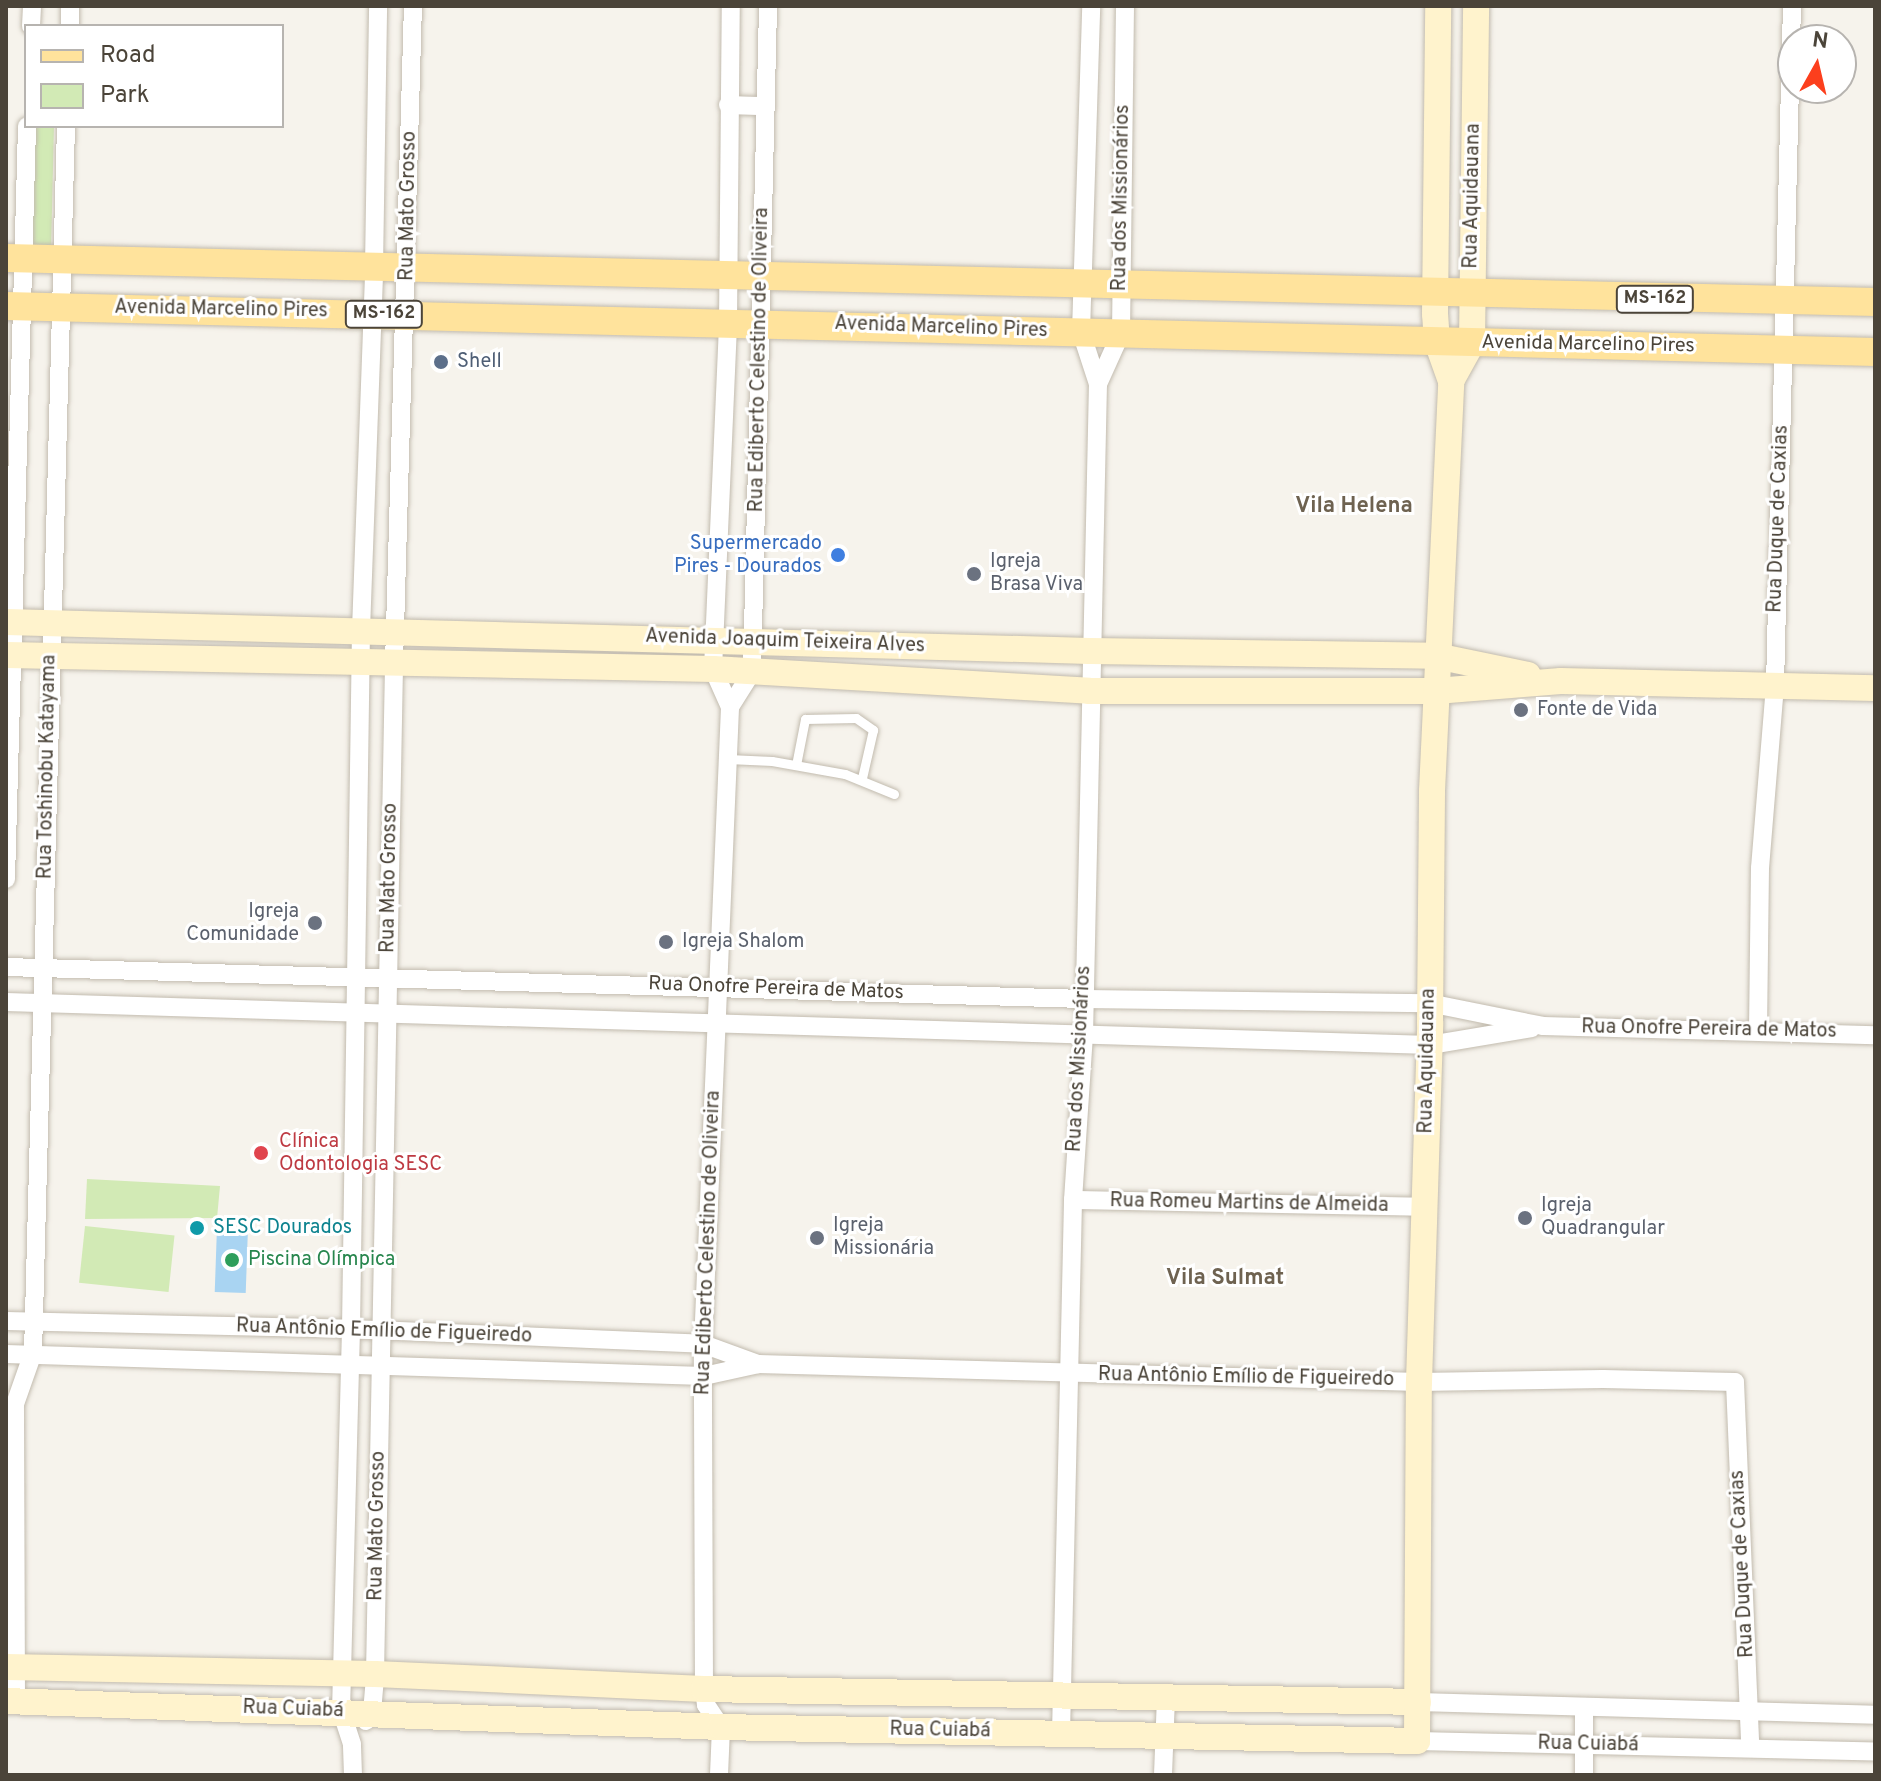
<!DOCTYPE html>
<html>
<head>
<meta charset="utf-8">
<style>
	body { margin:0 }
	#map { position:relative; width:1881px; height:1781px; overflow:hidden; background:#f6f3ec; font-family:Overpass,sans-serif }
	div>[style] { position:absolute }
	.green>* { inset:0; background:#d2eab5; transform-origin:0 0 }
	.water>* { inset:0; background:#a9d4f2; transform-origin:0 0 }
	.roads { filter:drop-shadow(0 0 2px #c2bbae) drop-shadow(0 0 2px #c2bbae) }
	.lane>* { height:9px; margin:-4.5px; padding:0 4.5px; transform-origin:4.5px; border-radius:4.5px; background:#fff }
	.street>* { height:18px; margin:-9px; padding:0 9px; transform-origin:9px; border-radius:9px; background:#fff }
	.secondary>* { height:26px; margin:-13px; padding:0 13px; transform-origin:13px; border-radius:13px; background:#fff3cd }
	.primary>* { height:28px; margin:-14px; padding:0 14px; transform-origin:14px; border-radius:14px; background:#ffe39c }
	.dots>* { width:22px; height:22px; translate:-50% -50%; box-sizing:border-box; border:4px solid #fff; border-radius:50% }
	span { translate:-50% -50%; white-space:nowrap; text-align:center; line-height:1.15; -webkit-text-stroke:6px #fff; paint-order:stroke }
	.shield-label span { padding:2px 6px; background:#fff; border:2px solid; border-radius:6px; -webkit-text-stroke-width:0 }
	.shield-label { font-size:18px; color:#4b4439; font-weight:700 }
	.street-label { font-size:20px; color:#4b4439 }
	.service-label { font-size:20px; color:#4e5e75 }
	.left { translate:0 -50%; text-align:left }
	.shop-label { font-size:20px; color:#366cbe }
	.right { translate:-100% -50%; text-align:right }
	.worship-label { font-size:20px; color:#5b616d }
	.health-label { font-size:20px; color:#be3a42 }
	.culture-label { font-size:20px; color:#0d838f }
	.leisure-label { font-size:20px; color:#27864d }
	.neighbourhood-label { font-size:22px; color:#6e6250; font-weight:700 }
	.frame { position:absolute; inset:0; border:8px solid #4b4439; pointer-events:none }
	.legend { position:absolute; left:24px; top:24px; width:260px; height:104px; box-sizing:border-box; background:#fff; border:2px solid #b7b4b0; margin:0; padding:10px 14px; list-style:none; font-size:24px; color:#4b4439 }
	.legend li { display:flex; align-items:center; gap:16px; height:40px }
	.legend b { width:40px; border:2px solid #b7b4b0 }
	.north { position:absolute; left:1777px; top:24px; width:80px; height:80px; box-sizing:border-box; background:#fff; border:2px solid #b7b4b0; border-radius:50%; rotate:8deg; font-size:22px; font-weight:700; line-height:32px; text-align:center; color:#4b4439 }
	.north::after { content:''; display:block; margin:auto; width:28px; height:36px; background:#fc3f1d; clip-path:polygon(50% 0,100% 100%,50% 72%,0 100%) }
</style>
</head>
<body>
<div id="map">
	<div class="green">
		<div style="clip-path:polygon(35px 126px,54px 126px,51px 251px,28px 249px)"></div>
		<div style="clip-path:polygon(87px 1179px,220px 1186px,217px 1218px,85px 1219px)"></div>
		<div style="left:85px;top:1226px;width:90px;height:57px;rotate:6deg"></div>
	</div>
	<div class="water">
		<div style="left:217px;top:1227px;width:31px;height:65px;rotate:2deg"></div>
	</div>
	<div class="roads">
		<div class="lane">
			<div style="left:728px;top:759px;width:44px;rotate:2.6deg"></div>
			<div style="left:772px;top:761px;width:74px;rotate:10.1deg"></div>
			<div style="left:845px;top:774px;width:53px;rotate:22.2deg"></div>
			<div style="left:796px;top:765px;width:47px;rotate:-78.9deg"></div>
			<div style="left:805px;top:719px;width:51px;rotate:-1.1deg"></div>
			<div style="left:856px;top:718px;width:21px;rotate:35deg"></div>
			<div style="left:873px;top:730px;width:49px;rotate:102.9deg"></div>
		</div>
		<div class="street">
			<div style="left:31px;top:26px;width:20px;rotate:-87deg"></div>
			<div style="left:70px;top:26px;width:20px;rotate:-90deg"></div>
			<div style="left:728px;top:105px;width:37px;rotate:2deg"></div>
			<div style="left:1098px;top:384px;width:56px;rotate:-65.7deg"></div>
			<div style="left:1121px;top:333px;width:327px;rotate:-89.3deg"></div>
			<div style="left:730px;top:707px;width:41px;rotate:-57.8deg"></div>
			<div style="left:752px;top:672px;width:666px;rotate:-88.62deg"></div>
			<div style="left:6px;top:879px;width:753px;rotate:-88.4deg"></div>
			<div style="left:6px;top:967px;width:1078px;rotate:1.7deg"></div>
			<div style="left:1084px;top:999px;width:345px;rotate:0.7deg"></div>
			<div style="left:1429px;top:1003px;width:116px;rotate:11.4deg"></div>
			<div style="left:1543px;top:1026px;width:332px;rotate:1.6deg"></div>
			<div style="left:6px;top:1002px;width:1425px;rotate:1.73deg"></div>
			<div style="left:1430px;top:1045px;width:103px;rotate:-9.5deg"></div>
			<div style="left:1758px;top:1031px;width:163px;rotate:-89.3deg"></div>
			<div style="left:1760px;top:868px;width:183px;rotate:-85.3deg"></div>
			<div style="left:1775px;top:686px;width:680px;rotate:-88.57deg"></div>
			<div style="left:1073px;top:1200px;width:352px;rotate:1.1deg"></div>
			<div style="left:6px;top:1321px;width:345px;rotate:1.3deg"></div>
			<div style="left:351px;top:1329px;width:352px;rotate:2.4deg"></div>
			<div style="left:703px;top:1344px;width:59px;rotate:20deg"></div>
			<div style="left:6px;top:1354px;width:698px;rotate:1.81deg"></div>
			<div style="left:704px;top:1376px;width:55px;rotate:-12.5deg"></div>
			<div style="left:758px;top:1364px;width:661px;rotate:1.56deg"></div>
			<div style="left:1419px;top:1382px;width:184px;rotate:-0.9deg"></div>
			<div style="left:1603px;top:1379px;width:132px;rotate:1.3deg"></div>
			<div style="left:1735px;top:1382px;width:365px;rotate:87.6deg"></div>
			<div style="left:16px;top:1700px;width:296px;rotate:-90.2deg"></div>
			<div style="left:15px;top:1404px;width:54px;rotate:-70.6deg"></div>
			<div style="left:33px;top:1353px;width:1227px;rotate:-88.46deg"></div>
			<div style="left:1418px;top:1702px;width:457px;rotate:1.6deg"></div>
			<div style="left:366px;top:1721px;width:11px;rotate:-56deg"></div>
			<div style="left:372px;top:1712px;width:38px;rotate:-85deg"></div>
			<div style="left:375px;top:1674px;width:1010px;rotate:-88.92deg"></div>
			<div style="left:394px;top:664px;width:658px;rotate:-88.35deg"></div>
			<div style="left:1061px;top:1734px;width:534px;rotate:-88.71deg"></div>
			<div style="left:1073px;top:1200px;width:165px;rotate:-86.2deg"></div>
			<div style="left:1084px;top:1035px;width:651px;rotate:-88.77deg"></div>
			<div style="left:1098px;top:384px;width:55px;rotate:-108.1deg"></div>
			<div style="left:1081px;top:332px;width:326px;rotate:-88.2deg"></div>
			<div style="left:1417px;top:1741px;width:458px;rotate:1.3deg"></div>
			<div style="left:353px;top:1775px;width:31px;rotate:-92deg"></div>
			<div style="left:352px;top:1744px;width:35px;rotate:-108deg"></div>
			<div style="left:341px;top:1711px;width:382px;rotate:-88.5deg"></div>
			<div style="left:351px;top:1329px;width:699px;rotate:-89.18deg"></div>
			<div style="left:361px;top:630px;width:363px;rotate:-87.9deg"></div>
			<div style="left:374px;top:267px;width:261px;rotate:-89.1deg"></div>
			<div style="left:719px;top:1775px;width:48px;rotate:-87.6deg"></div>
			<div style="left:721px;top:1727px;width:27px;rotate:-124deg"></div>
			<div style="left:706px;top:1705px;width:16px;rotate:-97deg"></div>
			<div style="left:704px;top:1689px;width:345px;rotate:-90.2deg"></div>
			<div style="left:703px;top:1344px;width:638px;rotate:-87.57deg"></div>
			<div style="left:730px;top:707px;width:42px;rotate:-114.1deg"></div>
			<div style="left:713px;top:669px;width:346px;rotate:-87.5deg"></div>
			<div style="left:728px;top:323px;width:317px;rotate:-89.5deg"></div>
			<div style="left:1163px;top:1775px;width:77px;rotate:-87.8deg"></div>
			<div style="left:1584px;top:1775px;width:66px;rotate:-90deg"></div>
		</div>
		<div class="secondary">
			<div style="left:1451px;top:381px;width:43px;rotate:-61.1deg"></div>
			<div style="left:1472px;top:343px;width:337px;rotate:-89.3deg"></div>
			<div style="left:6px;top:622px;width:1084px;rotate:1.53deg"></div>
			<div style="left:1090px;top:651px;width:346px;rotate:0.8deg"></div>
			<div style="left:1436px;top:656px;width:94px;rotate:11.7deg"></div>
			<div style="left:6px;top:655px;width:707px;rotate:1.13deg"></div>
			<div style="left:713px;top:669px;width:377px;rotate:3.3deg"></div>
			<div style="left:1089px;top:691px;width:347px"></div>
			<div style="left:1436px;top:691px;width:125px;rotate:-4.6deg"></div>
			<div style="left:1561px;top:681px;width:314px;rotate:1.3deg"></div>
			<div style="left:6px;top:1667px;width:369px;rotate:1.1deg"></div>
			<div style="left:375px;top:1674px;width:329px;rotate:2.6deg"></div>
			<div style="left:704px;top:1689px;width:714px;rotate:1.04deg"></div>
			<div style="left:6px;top:1701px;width:715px;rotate:2.08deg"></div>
			<div style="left:721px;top:1727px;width:696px;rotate:1.15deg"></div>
			<div style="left:1417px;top:1741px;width:359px;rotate:-89.7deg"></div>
			<div style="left:1419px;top:1382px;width:359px;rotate:-88.2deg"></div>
			<div style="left:1430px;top:1023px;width:232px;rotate:-89.5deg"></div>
			<div style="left:1432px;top:791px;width:410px;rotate:-87.3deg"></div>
			<div style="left:1451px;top:381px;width:41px;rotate:-109.7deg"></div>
			<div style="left:1437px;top:342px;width:28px;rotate:-94deg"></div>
			<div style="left:1435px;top:314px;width:308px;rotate:-89.4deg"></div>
		</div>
		<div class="primary">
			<div style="left:6px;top:258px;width:1870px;rotate:1.35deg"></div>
			<div style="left:6px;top:306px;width:1870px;rotate:1.41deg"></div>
		</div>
	</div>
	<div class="dots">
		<div style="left:441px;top:362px;background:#5c6f8a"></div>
		<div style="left:838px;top:555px;background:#3f7fe0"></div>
		<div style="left:974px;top:574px;background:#6b7280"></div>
		<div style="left:1521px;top:710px;background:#6b7280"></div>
		<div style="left:315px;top:923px;background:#6b7280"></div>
		<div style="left:666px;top:942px;background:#6b7280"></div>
		<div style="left:261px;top:1153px;background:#e0444e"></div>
		<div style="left:1525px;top:1218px;background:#6b7280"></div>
		<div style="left:197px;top:1228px;background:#0f9aa8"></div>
		<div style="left:817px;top:1238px;background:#6b7280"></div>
		<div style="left:232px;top:1260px;background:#2e9e5b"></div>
	</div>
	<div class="shield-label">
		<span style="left:1655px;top:299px">MS-162</span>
		<span style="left:384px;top:314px">MS-162</span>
	</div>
	<div class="street-label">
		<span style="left:1473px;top:196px;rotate:-89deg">Rua Aquidauana</span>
		<span style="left:1122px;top:198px;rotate:-89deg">Rua dos Missionários</span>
		<span style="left:409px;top:206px;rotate:-89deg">Rua Mato Grosso</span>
		<span style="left:221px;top:310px;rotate:1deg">Avenida Marcelino Pires</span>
		<span style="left:941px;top:328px;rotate:2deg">Avenida Marcelino Pires</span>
		<span style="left:1588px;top:345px;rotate:1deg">Avenida Marcelino Pires</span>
		<span style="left:760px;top:360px;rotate:-89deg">Rua Ediberto Celestino de Oliveira</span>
		<span style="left:1779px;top:519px;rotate:-88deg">Rua Duque de Caxias</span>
		<span style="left:785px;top:642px;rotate:2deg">Avenida Joaquim Teixeira Alves</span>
		<span style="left:48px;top:767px;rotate:-89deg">Rua Toshinobu Katayama</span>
		<span style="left:390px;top:878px;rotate:-89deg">Rua Mato Grosso</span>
		<span style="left:776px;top:989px;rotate:2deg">Rua Onofre Pereira de Matos</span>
		<span style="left:1709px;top:1030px;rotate:1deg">Rua Onofre Pereira de Matos</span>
		<span style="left:1080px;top:1059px;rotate:-87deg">Rua dos Missionários</span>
		<span style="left:1428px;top:1061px;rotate:-89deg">Rua Aquidauana</span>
		<span style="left:1249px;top:1204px;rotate:1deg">Rua Romeu Martins de Almeida</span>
		<span style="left:709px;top:1243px;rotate:-88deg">Rua Ediberto Celestino de Oliveira</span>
		<span style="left:384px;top:1332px;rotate:2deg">Rua Antônio Emílio de Figueiredo</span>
		<span style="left:1246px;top:1378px;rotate:1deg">Rua Antônio Emílio de Figueiredo</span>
		<span style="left:378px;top:1526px;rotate:-89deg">Rua Mato Grosso</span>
		<span style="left:1743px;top:1564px;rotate:-93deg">Rua Duque de Caxias</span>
		<span style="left:293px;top:1710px;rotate:2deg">Rua Cuiabá</span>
		<span style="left:940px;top:1731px;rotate:1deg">Rua Cuiabá</span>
		<span style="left:1588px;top:1745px;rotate:1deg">Rua Cuiabá</span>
	</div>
	<div class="service-label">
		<span class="left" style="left:457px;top:362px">Shell</span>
	</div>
	<div class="shop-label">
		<span class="right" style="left:822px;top:556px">Supermercado<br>Pires - Dourados</span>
	</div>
	<div class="worship-label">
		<span class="left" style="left:990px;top:574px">Igreja<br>Brasa Viva</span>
		<span class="left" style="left:1537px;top:710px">Fonte de Vida</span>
		<span class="right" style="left:299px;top:924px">Igreja<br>Comunidade</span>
		<span class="left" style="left:682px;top:942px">Igreja Shalom</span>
		<span class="left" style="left:1541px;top:1218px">Igreja<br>Quadrangular</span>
		<span class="left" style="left:833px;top:1238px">Igreja<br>Missionária</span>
	</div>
	<div class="health-label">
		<span class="left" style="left:279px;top:1154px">Clínica<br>Odontologia SESC</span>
	</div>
	<div class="culture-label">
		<span class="left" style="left:213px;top:1228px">SESC Dourados</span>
	</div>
	<div class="leisure-label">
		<span class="left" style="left:248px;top:1260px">Piscina Olímpica</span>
	</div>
	<div class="neighbourhood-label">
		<span style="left:1354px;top:507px">Vila Helena</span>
		<span style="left:1225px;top:1279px">Vila Sulmat</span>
	</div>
	<div class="frame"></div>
	<ul class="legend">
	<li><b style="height:10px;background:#ffe39c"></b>Road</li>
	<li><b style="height:22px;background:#d2eab5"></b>Park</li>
	</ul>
	<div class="north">N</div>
</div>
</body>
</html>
